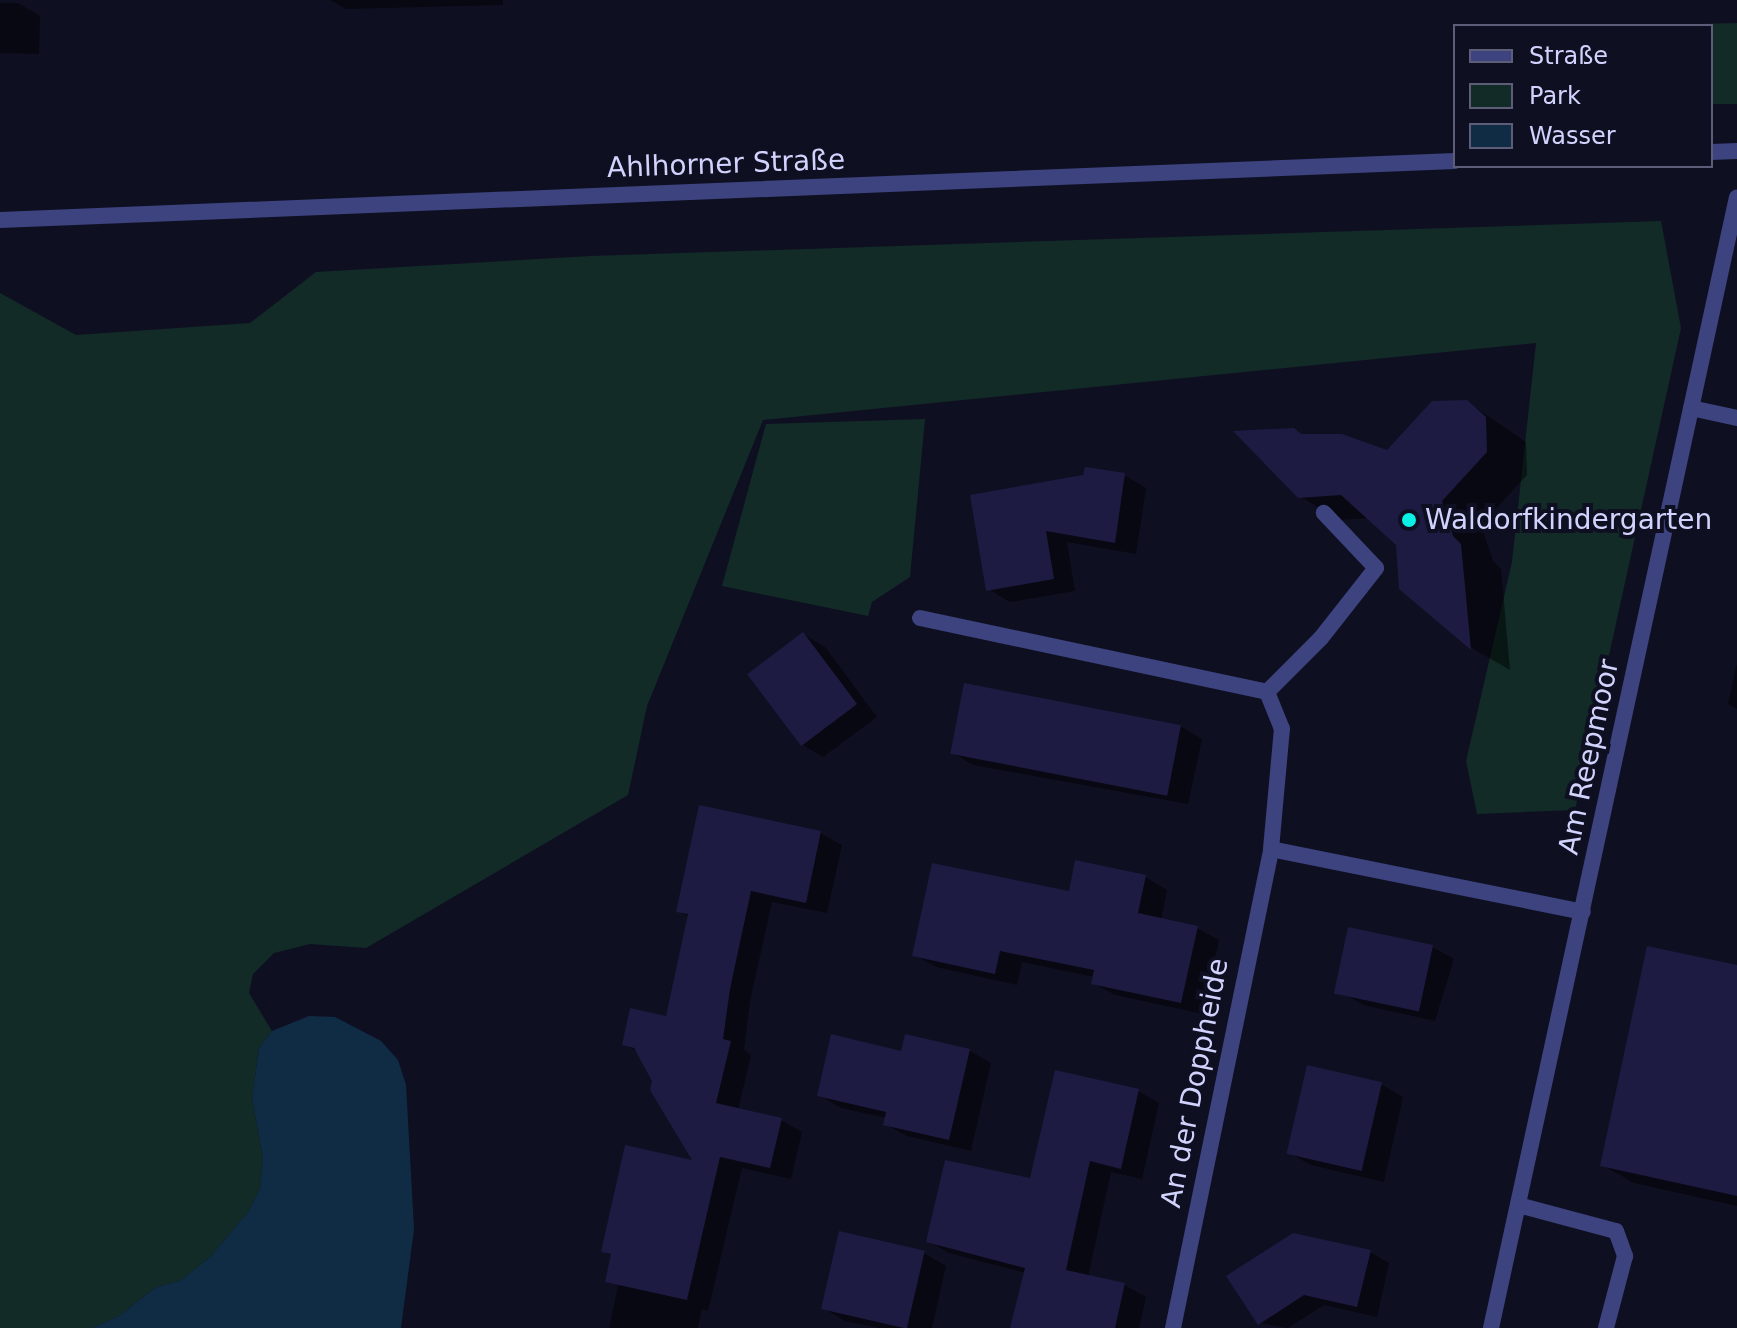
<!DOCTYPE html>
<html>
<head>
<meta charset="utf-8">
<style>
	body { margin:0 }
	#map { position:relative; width:1737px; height:1328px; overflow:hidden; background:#0f0f22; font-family:"DejaVu Sans",sans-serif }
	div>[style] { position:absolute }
	.green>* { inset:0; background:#122b27 }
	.water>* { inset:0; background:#102c45 }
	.shadow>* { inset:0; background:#0007 }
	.building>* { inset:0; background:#1d1b42; transform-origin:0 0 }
	.service>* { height:16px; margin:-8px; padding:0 8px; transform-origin:8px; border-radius:8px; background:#3c437f }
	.minor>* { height:16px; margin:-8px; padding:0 8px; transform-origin:8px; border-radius:8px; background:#3c437f }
	.tertiary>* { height:16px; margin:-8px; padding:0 8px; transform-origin:8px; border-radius:8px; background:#3c437f }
	.dots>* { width:22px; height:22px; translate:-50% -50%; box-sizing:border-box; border:4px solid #0f0f22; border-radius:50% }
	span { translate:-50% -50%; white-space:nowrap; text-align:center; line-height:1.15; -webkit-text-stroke:8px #0f0f22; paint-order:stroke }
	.street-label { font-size:28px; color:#d1d3fd }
	.poi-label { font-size:28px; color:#d1d3fd }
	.left { translate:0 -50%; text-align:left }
	.legend { position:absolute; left:1453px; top:24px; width:260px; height:144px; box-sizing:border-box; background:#0f0f22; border:2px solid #5d5d7a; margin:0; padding:10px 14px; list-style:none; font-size:24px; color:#d1d3fd }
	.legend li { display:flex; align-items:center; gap:16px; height:40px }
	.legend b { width:40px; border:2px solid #5d5d7a }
</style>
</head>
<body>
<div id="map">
	<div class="green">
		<div style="clip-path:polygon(1737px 23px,1737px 104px,1711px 104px,1711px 26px,1698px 24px)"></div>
		<div style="clip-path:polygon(1661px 221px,1681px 328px,1575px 810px,1477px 814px,1466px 761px,1512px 562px,1536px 343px,763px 420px,647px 706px,628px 795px,366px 948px,310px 944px,274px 953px,253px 974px,249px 993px,272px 1031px,259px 1048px,252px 1098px,263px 1158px,260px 1189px,248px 1212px,210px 1257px,180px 1281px,156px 1287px,119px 1316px,93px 1328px,0 1328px,0 293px,76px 335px,250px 323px,316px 272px,590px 256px)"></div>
		<div style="clip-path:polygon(925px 419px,910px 577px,872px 602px,868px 616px,722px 586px,766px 424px)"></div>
	</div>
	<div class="water">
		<div style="clip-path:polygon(309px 1016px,335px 1017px,381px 1041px,398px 1060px,406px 1085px,414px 1229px,401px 1328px,93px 1328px,119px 1316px,156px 1287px,180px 1281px,210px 1257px,248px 1212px,260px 1189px,263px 1158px,252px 1098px,259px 1048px,272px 1031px)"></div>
	</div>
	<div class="shadow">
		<div style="clip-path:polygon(330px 0,503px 0,503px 5px,346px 9px)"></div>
		<div style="clip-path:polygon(0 3px,18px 3px,40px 16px,39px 54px,0 53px)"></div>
		<div style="clip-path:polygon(1467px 402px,1526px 442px,1527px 475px,1481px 525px,1493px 561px,1501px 569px,1510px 670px,1472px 648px,1401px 588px,1398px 544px,1369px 518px,1340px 520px,1299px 496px,1303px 436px,1387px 452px)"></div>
		<div style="clip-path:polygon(1124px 475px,1146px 488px,1136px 554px,1067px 542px,1075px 591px,1010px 602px,988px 589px,972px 496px)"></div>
		<div style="clip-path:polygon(803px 634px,825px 647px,877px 717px,823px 757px,801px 744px)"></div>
		<div style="clip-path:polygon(1737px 663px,1737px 709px,1728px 704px)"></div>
		<div style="clip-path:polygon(1180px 726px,1202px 739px,1188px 804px,973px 765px,952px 752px)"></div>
		<div style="clip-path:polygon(820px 833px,842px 845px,827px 913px,772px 902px,750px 1001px,744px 1050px,751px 1055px,738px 1110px,781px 1120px,802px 1132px,791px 1179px,742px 1168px,708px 1311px,702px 1309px,698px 1328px,609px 1328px,618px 1286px,608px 1281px,613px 1256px,603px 1251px,696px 1163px,639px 1053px,625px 1044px,668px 1018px,690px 917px,678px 911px)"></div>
		<div style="clip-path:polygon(1145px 877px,1167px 890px,1161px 920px,1197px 928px,1219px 940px,1203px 1014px,1115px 995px,1093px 983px,1094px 977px,1022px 962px,1017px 985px,936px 967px,914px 955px,1070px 894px)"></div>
		<div style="clip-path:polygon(1432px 947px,1454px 959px,1435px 1021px,1363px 1005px,1342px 992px)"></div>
		<div style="clip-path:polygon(1737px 967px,1737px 1206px,1634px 1183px,1602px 1165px)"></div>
		<div style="clip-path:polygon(907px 1036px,970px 1051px,991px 1063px,971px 1151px,907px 1136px,885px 1124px,887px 1118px,841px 1108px,819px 1095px,903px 1053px)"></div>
		<div style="clip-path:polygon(1382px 1085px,1403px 1097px,1384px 1182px,1311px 1165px,1289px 1153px)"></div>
		<div style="clip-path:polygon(1138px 1091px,1159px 1103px,1142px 1179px,1111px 1172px,1088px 1277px,1124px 1285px,1146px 1297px,1139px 1328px,1016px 1328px,1026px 1273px,949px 1253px,928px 1241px,1031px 1181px)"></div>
		<div style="clip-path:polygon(1370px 1252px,1389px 1263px,1377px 1317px,1324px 1305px,1288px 1328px,1259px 1323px)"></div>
		<div style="clip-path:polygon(924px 1253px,946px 1266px,932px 1328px,879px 1328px,845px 1321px,823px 1308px)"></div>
	</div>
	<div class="building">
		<div style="clip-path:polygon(1467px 400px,1486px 417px,1487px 452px,1442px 501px,1453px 536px,1461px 544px,1471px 650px,1399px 589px,1396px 545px,1341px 495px,1298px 498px,1233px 431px,1294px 428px,1301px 434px,1342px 434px,1387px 450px,1432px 401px)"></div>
		<div style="clip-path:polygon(1085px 467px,1125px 473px,1115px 543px,1046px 531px,1054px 579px,986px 591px,970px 495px,1083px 475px)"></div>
		<div style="left:803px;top:632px;width:90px;height:70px;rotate:53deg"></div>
		<div style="left:964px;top:683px;width:221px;height:72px;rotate:11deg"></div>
		<div style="clip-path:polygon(699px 805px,821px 831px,806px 903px,751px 891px,730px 989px,723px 1039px,731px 1041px,716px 1103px,782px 1118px,770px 1168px,720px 1157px,687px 1300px,605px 1282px,611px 1254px,601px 1252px,625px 1145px,692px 1160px,650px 1090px,652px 1081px,634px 1048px,622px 1045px,630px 1008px,666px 1016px,688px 914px,676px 912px)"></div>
		<div style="clip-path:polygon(1075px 860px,1146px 875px,1138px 913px,1198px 926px,1181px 1003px,1091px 984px,1094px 970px,1000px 951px,995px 974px,912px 956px,932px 863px,1069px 891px)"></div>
		<div style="left:1348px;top:927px;width:87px;height:68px;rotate:12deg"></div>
		<div style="clip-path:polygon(1647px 946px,1737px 965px,1737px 1196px,1600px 1166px)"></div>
		<div style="clip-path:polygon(831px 1034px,901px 1051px,905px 1034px,970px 1049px,949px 1140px,883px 1125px,886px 1112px,817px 1096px)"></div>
		<div style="left:1307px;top:1065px;width:77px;height:91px;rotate:13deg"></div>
		<div style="clip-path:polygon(1055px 1070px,1139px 1089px,1121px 1169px,1090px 1161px,1066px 1270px,1125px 1283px,1115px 1328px,1010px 1328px,1025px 1268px,926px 1242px,945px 1160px,1030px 1178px)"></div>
		<div style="left:839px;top:1231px;width:88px;height:80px;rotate:13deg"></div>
		<div style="clip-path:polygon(1293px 1233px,1371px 1250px,1357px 1307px,1304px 1295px,1258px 1325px,1226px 1276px)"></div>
	</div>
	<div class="service">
		<div style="left:1691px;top:408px;width:47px;rotate:12.3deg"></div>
		<div style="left:920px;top:618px;width:355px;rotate:12deg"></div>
		<div style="left:1267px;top:692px;width:76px;rotate:-45deg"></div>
		<div style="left:1321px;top:638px;width:89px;rotate:-51.8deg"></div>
		<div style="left:1376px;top:568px;width:76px;rotate:-133.4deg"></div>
		<div style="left:1518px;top:1205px;width:101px;rotate:14.9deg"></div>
		<div style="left:1616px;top:1231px;width:27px;rotate:70deg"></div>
		<div style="left:1625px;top:1256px;width:74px;rotate:104.8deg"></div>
	</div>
	<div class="minor">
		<div style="left:1271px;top:849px;width:318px;rotate:11.4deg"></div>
		<div style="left:1173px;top:1328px;width:489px;rotate:-78.4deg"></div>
		<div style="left:1271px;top:849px;width:121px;rotate:-84.8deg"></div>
		<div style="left:1282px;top:729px;width:40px;rotate:-112deg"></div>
		<div style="left:1491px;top:1328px;width:1157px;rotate:-77.73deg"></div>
	</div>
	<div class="tertiary">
		<div style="left:1711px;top:152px;width:26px;rotate:-2deg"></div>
		<div style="left:0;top:220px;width:1456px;rotate:-2.32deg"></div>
	</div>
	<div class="dots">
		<div style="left:1409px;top:520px;background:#0af0e5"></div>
	</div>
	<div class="street-label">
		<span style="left:726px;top:164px;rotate:-2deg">Ahlhorner Straße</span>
		<span style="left:1589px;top:757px;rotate:-78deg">Am Reepmoor</span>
		<span style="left:1195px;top:1083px;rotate:-79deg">An der Doppheide</span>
	</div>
	<div class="poi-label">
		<span class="left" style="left:1425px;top:520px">Waldorfkindergarten</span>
	</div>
	<ul class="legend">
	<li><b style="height:10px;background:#3c437f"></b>Straße</li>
	<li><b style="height:22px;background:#122b27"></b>Park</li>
	<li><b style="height:22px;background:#102c45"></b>Wasser</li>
	</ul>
</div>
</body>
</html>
